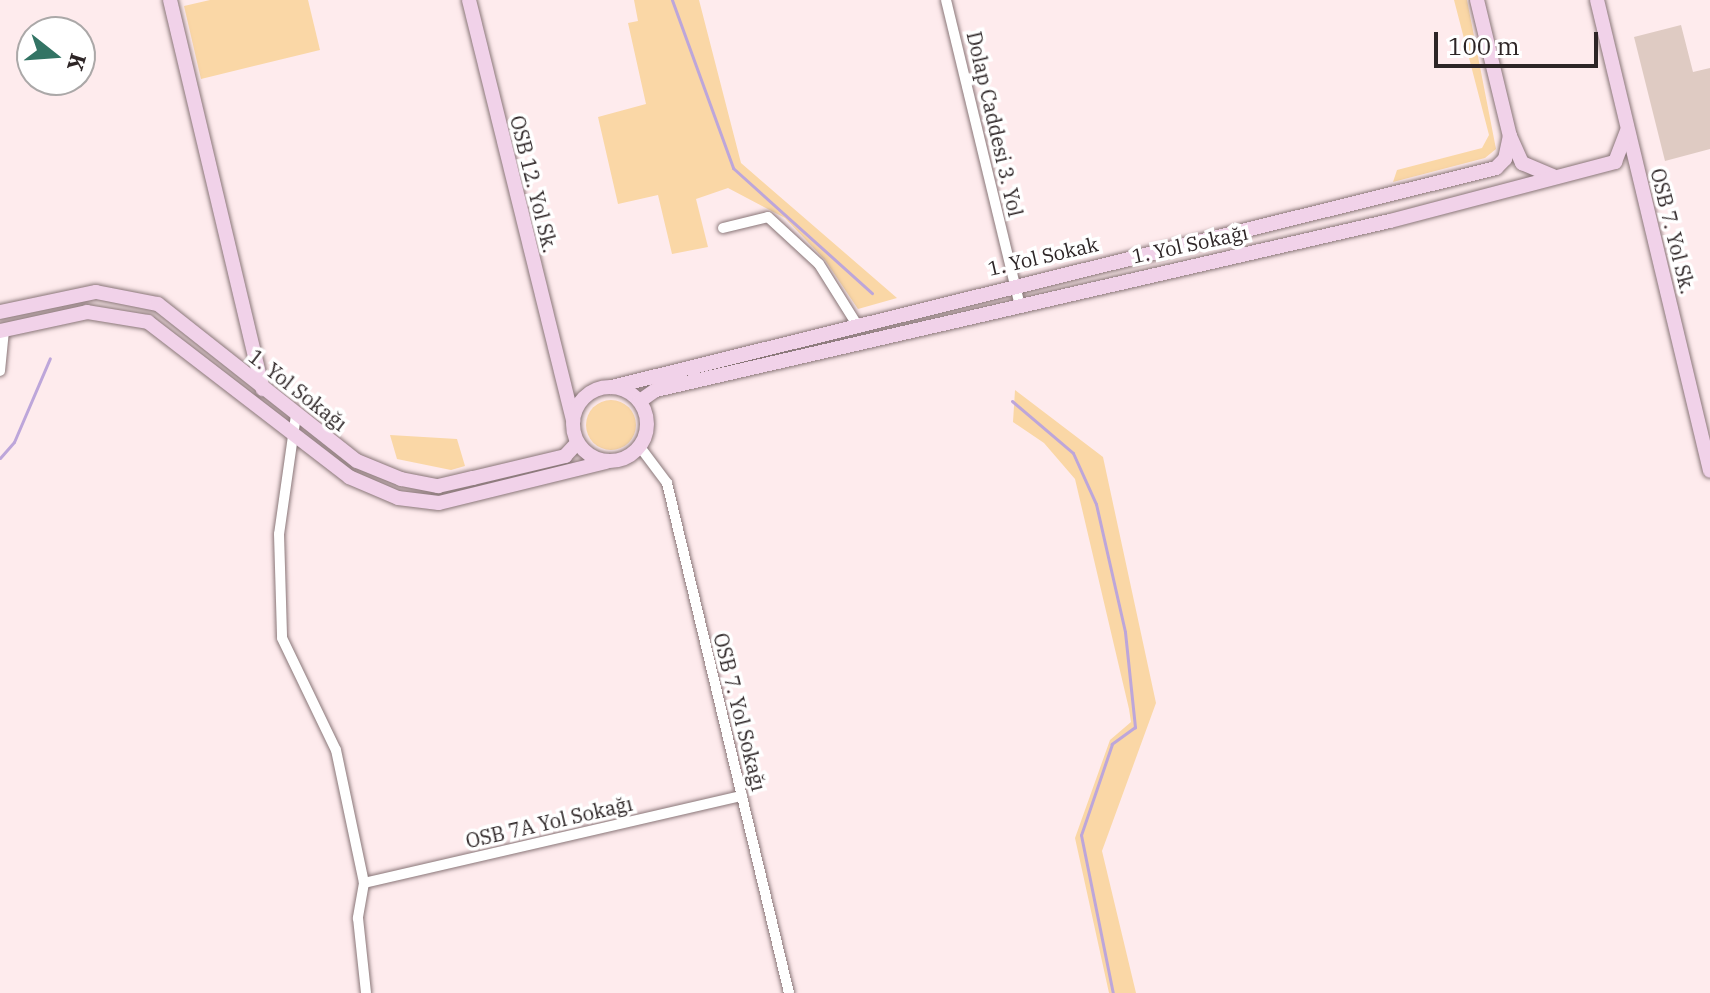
<!DOCTYPE html>
<html>
<head>
<meta charset="utf-8">
<style>
	body { margin:0 }
	#map { position:relative; width:1710px; height:993px; overflow:hidden; background:#fdf8f9; font-family:"IBM Plex Serif",serif }
	div>[style] { position:absolute }
	.built>* { inset:0; background:#feebed }
	.green>* { inset:0; background:#fad7a6 }
	.round { border-radius:50% }
	.stream>* { height:3px; margin:-1.5px; padding:0 1.5px; transform-origin:1.5px; border-radius:1.5px; background:#bda6da }
	.building>* { inset:0; background:#dfcbc3 }
	.roads { filter:drop-shadow(0 0 2px #897678) drop-shadow(0 0 2px #897678) }
	.street>* { height:10px; margin:-5px; padding:0 5px; transform-origin:5px; border-radius:5px; background:#fff }
	.secondary>* { height:14px; margin:-7px; padding:0 7px; transform-origin:7px; border-radius:7px; background:#f1d2e9 }
	.secondary>.ring { margin:-7px; padding:0; box-sizing:content-box; background:none; border:14px solid #f1d2e9; border-radius:50% }
	span { translate:-50% -50%; white-space:nowrap; text-align:center; line-height:1.15; -webkit-text-stroke:7px #fff; paint-order:stroke }
	.street-label { font-size:20px; color:#2d2526 }
	.north { position:absolute; left:16px; top:16px; width:80px; height:80px; box-sizing:border-box; background:#fff; border:2px solid #aba8a8; border-radius:50%; rotate:107deg; font-size:22px; font-weight:700; line-height:32px; text-align:center; color:#2d2526 }
	.north::after { content:''; display:block; margin:auto; width:28px; height:36px; background:#337464; clip-path:polygon(50% 0,100% 100%,50% 72%,0 100%) }
	.scale { position:absolute; left:1434px; top:32px; width:164px; height:36px; box-sizing:border-box; border:4px solid #2d2526; border-top:0; padding-left:10px; font-size:24px; line-height:28px; white-space:nowrap; color:#2d2526; -webkit-text-stroke:6px #fff; paint-order:stroke }
</style>
</head>
<body>
<div id="map">
	<div class="built">
		<div style="clip-path:polygon(evenodd,0 0,1710px 0,1710px 993px,0 993px,0 0,32px 32px,80px 32px,80px 80px,32px 80px,32px 32px)"></div>
	</div>
	<div class="green">
		<div style="clip-path:polygon(210px 0,308px 0,320px 50px,201px 79px,184px 6px)"></div>
		<div style="clip-path:polygon(634px 0,699px 0,741px 163px,897px 298px,858px 309px,825px 260px,785px 218px,728px 188px,696px 199px,708px 247px,672px 254px,658px 195px,618px 204px,598px 117px,646px 104px,628px 23px,638px 21px)"></div>
		<div style="clip-path:polygon(1454px 0,1467px 0,1496px 149px,1485px 158px,1393px 182px,1397px 170px,1482px 148px,1489px 135px)"></div>
		<div style="clip-path:polygon(1015px 390px,1103px 457px,1156px 703px,1102px 851px,1136px 993px,1109px 993px,1075px 838px,1110px 740px,1131px 722px,1129px 709px,1075px 479px,1044px 443px,1013px 422px)"></div>
		<div class="round" style="left:586px;top:400px;width:50px;height:50px"></div>
		<div style="clip-path:polygon(390px 435px,457px 439px,465px 466px,451px 470px,397px 459px)"></div>
	</div>
	<div class="stream">
		<div style="left:672px;top:0;width:179px;rotate:70deg"></div>
		<div style="left:733px;top:168px;width:187px;rotate:42deg"></div>
		<div style="left:1012px;top:401px;width:80px;rotate:40.4deg"></div>
		<div style="left:1073px;top:453px;width:56px;rotate:65.7deg"></div>
		<div style="left:1096px;top:504px;width:131px;rotate:77.2deg"></div>
		<div style="left:1125px;top:632px;width:96px;rotate:84deg"></div>
		<div style="left:1135px;top:727px;width:29px;rotate:144deg"></div>
		<div style="left:1112px;top:744px;width:96px;rotate:108.8deg"></div>
		<div style="left:1081px;top:835px;width:161px;rotate:78.6deg"></div>
		<div style="left:0;top:458px;width:21px;rotate:-49deg"></div>
		<div style="left:14px;top:442px;width:91px;rotate:-66.8deg"></div>
	</div>
	<div class="building">
		<div style="clip-path:polygon(1681px 25px,1693px 72px,1710px 68px,1710px 149px,1665px 161px,1634px 37px)"></div>
	</div>
	<div class="roads">
		<div class="street">
			<div style="left:946px;top:0;width:311px;rotate:76.4deg"></div>
			<div style="left:723px;top:228px;width:46px;rotate:-13.7deg"></div>
			<div style="left:768px;top:217px;width:69px;rotate:42.7deg"></div>
			<div style="left:819px;top:264px;width:70px;rotate:57.9deg"></div>
			<div style="left:0;top:371px;width:41px;rotate:-84.4deg"></div>
			<div style="left:296px;top:415px;width:120px;rotate:98.1deg"></div>
			<div style="left:279px;top:534px;width:104px;rotate:88.3deg"></div>
			<div style="left:282px;top:638px;width:124px;rotate:64.3deg"></div>
			<div style="left:336px;top:750px;width:136px;rotate:78.1deg"></div>
			<div style="left:364px;top:883px;width:36px;rotate:100deg"></div>
			<div style="left:358px;top:918px;width:75px;rotate:83.9deg"></div>
			<div style="left:640px;top:447px;width:45px;rotate:53.1deg"></div>
			<div style="left:667px;top:483px;width:524px;rotate:76.55deg"></div>
			<div style="left:364px;top:883px;width:388px;rotate:-13deg"></div>
		</div>
		<div class="secondary">
			<div style="left:170px;top:0;width:400px;rotate:76.6deg"></div>
			<div style="left:469px;top:0;width:433px;rotate:76.1deg"></div>
			<div style="left:1477px;top:0;width:140px;rotate:76.4deg"></div>
			<div style="left:1510px;top:136px;width:30px;rotate:66deg"></div>
			<div style="left:1522px;top:163px;width:34px;rotate:23deg"></div>
			<div style="left:1597px;top:0;width:484px;rotate:76.5deg"></div>
			<div style="left:0;top:312px;width:98px;rotate:-11.8deg"></div>
			<div style="left:96px;top:292px;width:63px;rotate:11deg"></div>
			<div style="left:158px;top:304px;width:253px;rotate:38.3deg"></div>
			<div style="left:357px;top:461px;width:48px;rotate:22.2deg"></div>
			<div style="left:401px;top:479px;width:38px;rotate:11deg"></div>
			<div style="left:438px;top:486px;width:36px;rotate:-13deg"></div>
			<div style="left:473px;top:478px;width:95px;rotate:-13.4deg"></div>
			<div style="left:565px;top:456px;width:18px;rotate:-47deg"></div>
			<div style="left:0;top:331px;width:89px;rotate:-12.3deg"></div>
			<div style="left:87px;top:312px;width:62px;rotate:9.3deg"></div>
			<div style="left:148px;top:322px;width:254px;rotate:37.6deg"></div>
			<div style="left:349px;top:477px;width:53px;rotate:23.2deg"></div>
			<div style="left:398px;top:498px;width:41px;rotate:7deg"></div>
			<div style="left:439px;top:503px;width:172px;rotate:-13.8deg"></div>
			<div class="ring" style="left:573px;top:387px;width:60px;height:60px"></div>
			<div style="left:612px;top:387px;width:911px;rotate:-13.91deg"></div>
			<div style="left:1496px;top:168px;width:13px;rotate:-45deg"></div>
			<div style="left:1505px;top:159px;width:24px;rotate:-78deg"></div>
			<div style="left:640px;top:401px;width:19px;rotate:-35deg"></div>
			<div style="left:656px;top:390px;width:753px;rotate:-12.97deg"></div>
			<div style="left:1390px;top:221px;width:233px;rotate:-14.7deg"></div>
			<div style="left:1615px;top:162px;width:33px;rotate:-69deg"></div>
		</div>
	</div>
	<div class="street-label">
		<span style="left:995px;top:124px;rotate:77deg">Dolap Caddesi 3. Yol</span>
		<span style="left:534px;top:184px;rotate:76deg">OSB 12. Yol Sk.</span>
		<span style="left:1673px;top:231px;rotate:76deg">OSB 7. Yol Sk.</span>
		<span style="left:1190px;top:244px;rotate:-12deg">1. Yol Sokağı</span>
		<span style="left:1043px;top:256px;rotate:-13deg">1. Yol Sokak</span>
		<span style="left:298px;top:390px;rotate:38deg">1. Yol Sokağı</span>
		<span style="left:740px;top:712px;rotate:76deg">OSB 7. Yol Sokağı</span>
		<span style="left:549px;top:822px;rotate:-13deg">OSB 7A Yol Sokağı</span>
	</div>
	<div class="north">K</div>
	<div class="scale">100 m</div>
</div>
</body>
</html>
